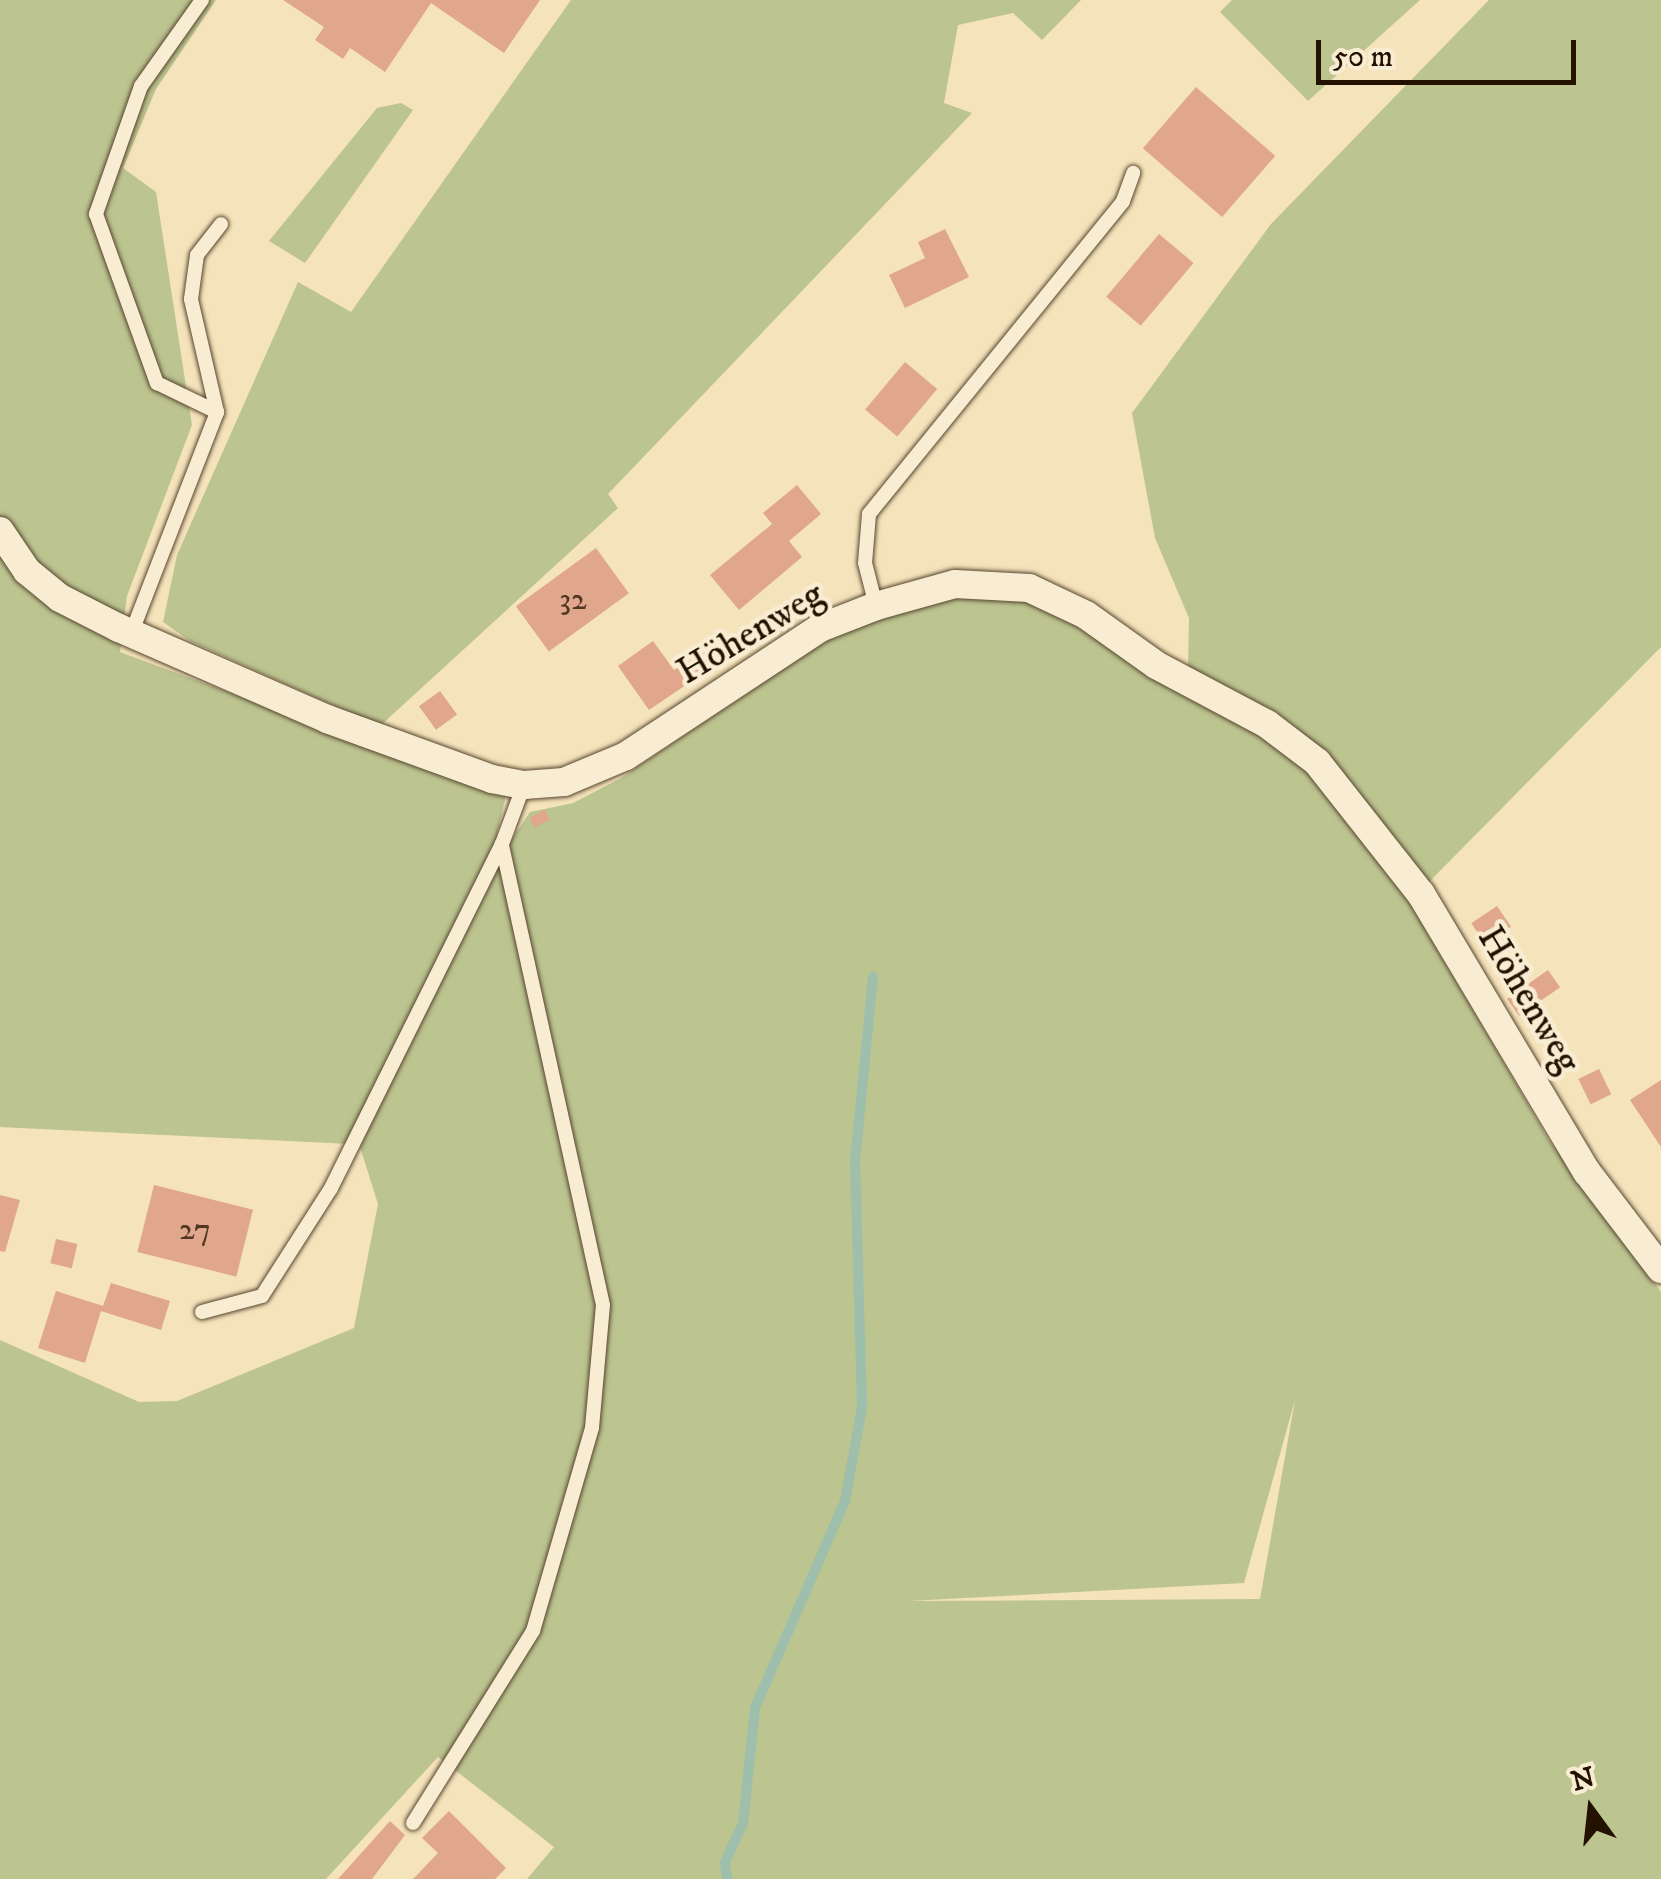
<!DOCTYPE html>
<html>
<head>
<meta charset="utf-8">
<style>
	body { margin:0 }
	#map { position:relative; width:1661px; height:1879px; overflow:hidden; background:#f5e3bb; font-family:"IM FELL DW Pica",serif }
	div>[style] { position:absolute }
	.green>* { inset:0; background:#bcc490 }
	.stream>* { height:10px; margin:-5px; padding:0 5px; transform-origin:5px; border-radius:5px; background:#9dbfab }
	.building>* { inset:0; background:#e0a78d; transform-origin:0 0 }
	.roads { filter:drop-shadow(0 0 2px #58462f) drop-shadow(0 0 2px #58462f) }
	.service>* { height:14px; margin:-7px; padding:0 7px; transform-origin:7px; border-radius:7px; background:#f8edd3 }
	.minor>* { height:28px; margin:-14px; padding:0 14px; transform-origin:14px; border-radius:14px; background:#f8edd3 }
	span { translate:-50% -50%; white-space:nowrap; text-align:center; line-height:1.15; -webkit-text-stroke:9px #f8edd3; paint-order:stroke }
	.number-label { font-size:32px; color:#523723 }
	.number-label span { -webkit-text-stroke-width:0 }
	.street-label { font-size:38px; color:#231200 }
	.north { position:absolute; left:1541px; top:1759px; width:100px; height:100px; -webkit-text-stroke:8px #f8edd3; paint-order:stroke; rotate:345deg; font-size:28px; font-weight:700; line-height:40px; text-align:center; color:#231200 }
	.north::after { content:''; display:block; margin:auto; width:35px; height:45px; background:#231200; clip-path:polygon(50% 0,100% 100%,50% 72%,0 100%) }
	.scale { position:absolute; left:1316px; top:40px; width:260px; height:45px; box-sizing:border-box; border:5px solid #231200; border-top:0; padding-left:12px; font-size:30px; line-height:35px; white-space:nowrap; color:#231200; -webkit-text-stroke:8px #f8edd3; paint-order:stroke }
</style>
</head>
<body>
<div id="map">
	<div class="green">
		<div style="clip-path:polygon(0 0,216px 0,156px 89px,123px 168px,156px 192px,192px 425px,127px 596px,120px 652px,506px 795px,495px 843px,349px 1144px,0 1127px)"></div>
		<div style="clip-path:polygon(571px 0,1081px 0,1042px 40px,1013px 13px,958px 25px,944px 103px,972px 113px,608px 494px,618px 508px,380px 726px,190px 641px,163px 622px,177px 555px,298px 282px,351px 312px)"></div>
		<div style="clip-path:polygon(1232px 0,1420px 0,1308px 101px,1220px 12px)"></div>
		<div style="clip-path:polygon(1489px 0,1661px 0,1661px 647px,1427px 884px,1361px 795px,1306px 736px,1276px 712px,1188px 673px,1189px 618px,1155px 538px,1132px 413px,1271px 224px)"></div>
		<div style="clip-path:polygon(401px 103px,413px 110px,305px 263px,269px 241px,377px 108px)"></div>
		<div style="clip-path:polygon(evenodd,987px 596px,1031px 599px,1269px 737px,1303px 765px,1410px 901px,1548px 1139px,1661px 1292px,1661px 1879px,527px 1879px,554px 1847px,438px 1757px,326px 1879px,0 1879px,0 1340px,139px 1402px,177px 1401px,354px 1328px,378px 1204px,360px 1147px,499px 858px,530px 812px,573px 803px,621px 778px,833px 635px,945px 600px,987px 596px,1295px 1400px,1260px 1599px,909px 1601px,1244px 1583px,1295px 1400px)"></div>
	</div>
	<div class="stream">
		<div style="left:727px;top:1879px;width:17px;rotate:-97deg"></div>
		<div style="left:725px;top:1862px;width:43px;rotate:-65.2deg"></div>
		<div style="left:743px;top:1823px;width:116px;rotate:-84deg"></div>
		<div style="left:755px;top:1708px;width:226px;rotate:-66.5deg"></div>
		<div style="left:845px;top:1501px;width:96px;rotate:-79.7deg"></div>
		<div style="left:862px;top:1407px;width:246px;rotate:-91.6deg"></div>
		<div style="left:855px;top:1161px;width:185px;rotate:-84.4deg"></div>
	</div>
	<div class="building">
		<div style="clip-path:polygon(283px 0,540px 0,504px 53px,431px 3px,385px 72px,350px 48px,343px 59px,315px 40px,324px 27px)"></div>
		<div style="left:1196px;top:87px;width:105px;height:81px;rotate:41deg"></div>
		<div style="clip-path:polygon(945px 229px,969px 277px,905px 308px,889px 275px,925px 258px,918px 242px)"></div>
		<div style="left:1159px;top:234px;width:45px;height:82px;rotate:40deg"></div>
		<div style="left:905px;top:362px;width:42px;height:62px;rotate:40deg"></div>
		<div style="clip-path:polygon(797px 485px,821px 514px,789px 541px,802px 557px,739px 610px,710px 575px,772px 524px,763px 513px)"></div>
		<div style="left:596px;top:548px;width:56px;height:99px;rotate:54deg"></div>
		<div style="clip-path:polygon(653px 641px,674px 670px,724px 641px,733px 653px,649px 710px,618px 666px)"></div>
		<div style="left:440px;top:691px;width:29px;height:26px;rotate:54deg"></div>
		<div style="left:545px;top:810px;width:11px;height:17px;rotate:63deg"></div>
		<div style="left:1497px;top:906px;width:25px;height:31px;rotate:56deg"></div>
		<div style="left:1548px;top:970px;width:21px;height:50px;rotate:55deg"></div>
		<div style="left:1599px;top:1069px;width:28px;height:23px;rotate:64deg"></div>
		<div style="clip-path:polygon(1661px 1080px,1661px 1147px,1630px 1100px)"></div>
		<div style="left:154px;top:1185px;width:102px;height:69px;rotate:14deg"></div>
		<div style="clip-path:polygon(0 1195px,20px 1200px,5px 1252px,0 1251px)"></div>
		<div style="left:56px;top:1239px;width:22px;height:25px;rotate:13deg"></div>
		<div style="clip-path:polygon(111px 1283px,170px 1301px,161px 1330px,101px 1311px,85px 1363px,38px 1348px,56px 1291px,103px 1306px)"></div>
		<div style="clip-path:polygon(449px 1811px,506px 1868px,495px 1879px,413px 1879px,438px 1853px,422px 1838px)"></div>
		<div style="clip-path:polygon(390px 1821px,405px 1835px,372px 1879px,338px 1879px)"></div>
	</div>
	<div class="roads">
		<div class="service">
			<div style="left:202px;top:0;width:105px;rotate:125.3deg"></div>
			<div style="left:141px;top:86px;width:136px;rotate:109.4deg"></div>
			<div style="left:96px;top:214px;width:180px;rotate:70.2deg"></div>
			<div style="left:157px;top:383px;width:67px;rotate:25.8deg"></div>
			<div style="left:876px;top:606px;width:44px;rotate:-104.3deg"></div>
			<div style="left:865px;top:563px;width:49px;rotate:-85.3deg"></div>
			<div style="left:869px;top:514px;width:403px;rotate:-50.9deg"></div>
			<div style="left:1123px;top:201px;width:30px;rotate:-70deg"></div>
			<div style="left:131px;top:634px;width:238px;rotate:-68.8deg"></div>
			<div style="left:217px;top:412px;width:116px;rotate:-103deg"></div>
			<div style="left:191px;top:299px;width:44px;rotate:-82.2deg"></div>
			<div style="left:197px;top:255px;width:39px;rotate:-52deg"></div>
			<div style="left:202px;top:1312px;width:62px;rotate:-14.9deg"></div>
			<div style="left:262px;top:1296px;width:128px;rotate:-57.4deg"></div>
			<div style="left:331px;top:1188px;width:384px;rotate:-63.6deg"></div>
			<div style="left:502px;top:844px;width:63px;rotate:-69.6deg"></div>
			<div style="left:413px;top:1823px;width:226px;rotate:-58deg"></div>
			<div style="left:533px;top:1631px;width:211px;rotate:-73.8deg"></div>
			<div style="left:592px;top:1428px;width:123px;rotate:-84.9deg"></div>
			<div style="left:603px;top:1305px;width:472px;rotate:-102.4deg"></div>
		</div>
		<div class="minor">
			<div style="left:0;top:531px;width:48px;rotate:56deg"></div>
			<div style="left:27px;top:571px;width:43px;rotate:39.3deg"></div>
			<div style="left:60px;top:598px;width:66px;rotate:27deg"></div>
			<div style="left:119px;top:628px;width:227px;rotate:23.6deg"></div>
			<div style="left:327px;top:719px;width:176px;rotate:20deg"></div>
			<div style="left:492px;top:779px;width:33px;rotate:11deg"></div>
			<div style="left:524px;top:785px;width:40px;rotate:-4.3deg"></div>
			<div style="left:564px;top:782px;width:67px;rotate:-22.8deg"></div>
			<div style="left:626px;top:756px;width:232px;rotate:-33.4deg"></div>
			<div style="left:820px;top:628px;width:60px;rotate:-21.4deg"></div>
			<div style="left:876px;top:606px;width:82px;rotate:-15.6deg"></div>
			<div style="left:955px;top:584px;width:74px;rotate:3.1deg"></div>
			<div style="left:1029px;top:588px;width:63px;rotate:25.3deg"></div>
			<div style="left:1086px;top:615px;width:86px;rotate:35.5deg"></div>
			<div style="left:1156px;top:665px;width:126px;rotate:28deg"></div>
			<div style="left:1267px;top:724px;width:63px;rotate:37.2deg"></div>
			<div style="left:1317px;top:762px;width:168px;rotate:51.8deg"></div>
			<div style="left:1421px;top:894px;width:324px;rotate:59.2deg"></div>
			<div style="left:1587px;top:1172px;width:122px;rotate:52.7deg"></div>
		</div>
	</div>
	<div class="number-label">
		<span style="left:573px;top:600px">32</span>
		<span style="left:195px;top:1230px">27</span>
	</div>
	<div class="street-label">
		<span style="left:751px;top:634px;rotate:-31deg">Höhenweg</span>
		<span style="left:1528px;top:1000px;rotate:59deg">Höhenweg</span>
	</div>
	<div class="north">N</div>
	<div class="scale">50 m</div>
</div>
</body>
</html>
